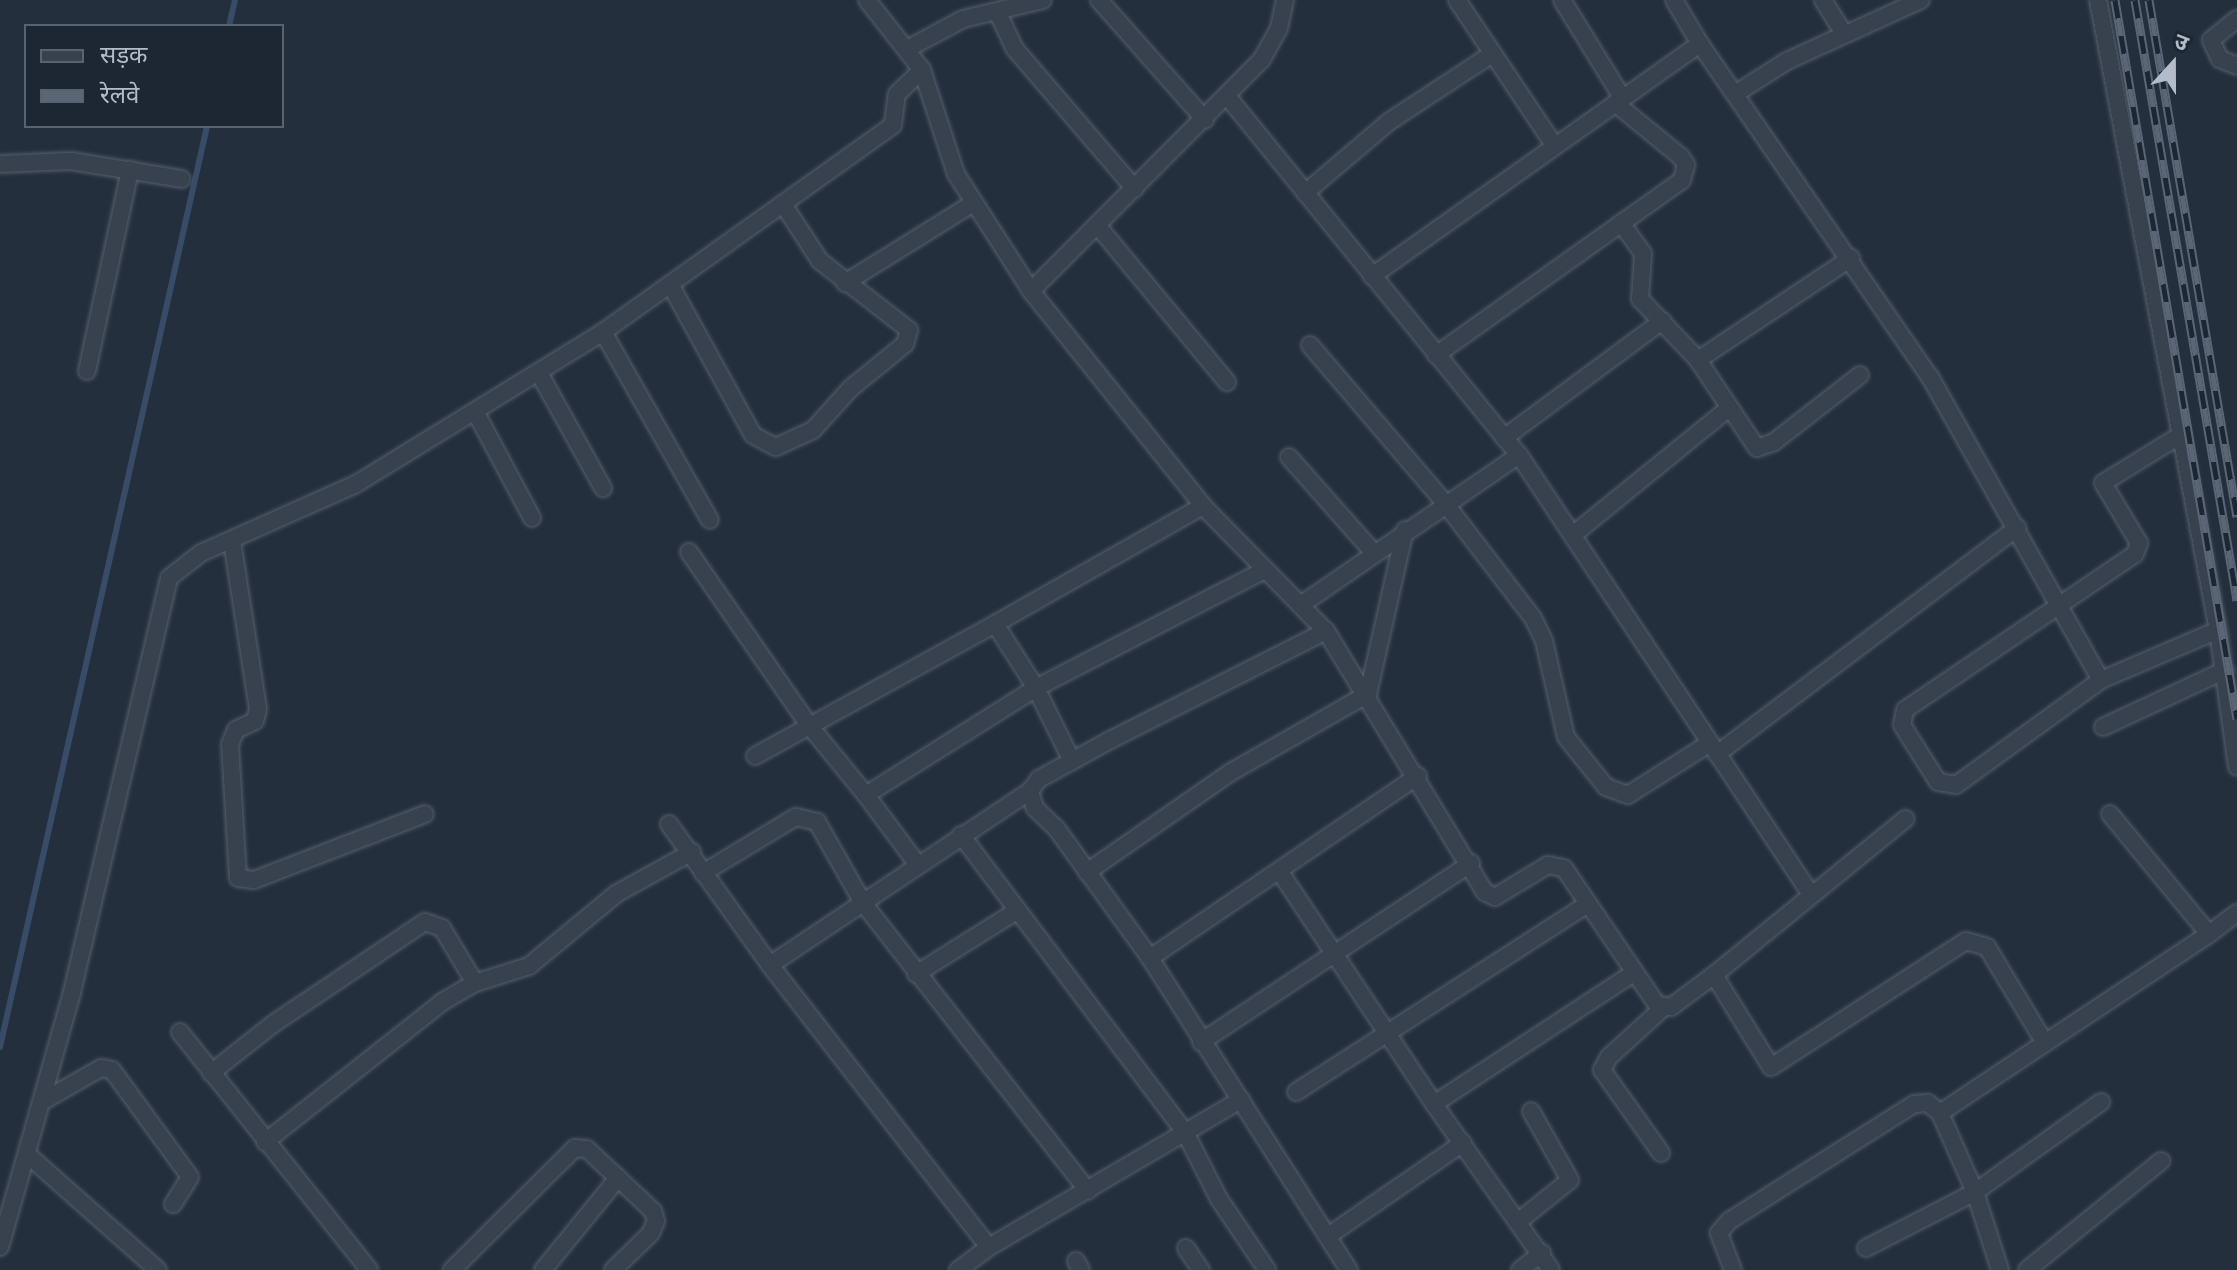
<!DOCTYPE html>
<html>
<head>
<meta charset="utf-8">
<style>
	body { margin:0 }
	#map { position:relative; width:2237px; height:1270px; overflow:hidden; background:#242f3e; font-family:Lato,"Noto Sans Devanagari",sans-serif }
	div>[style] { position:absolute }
	.stream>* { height:6px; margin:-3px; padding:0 3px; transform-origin:3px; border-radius:3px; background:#394c67 }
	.roads { filter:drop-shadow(0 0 2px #565f6c) drop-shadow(0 0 2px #565f6c) }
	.street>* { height:16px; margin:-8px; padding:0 8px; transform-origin:8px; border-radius:8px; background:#38414e }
	.rail>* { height:9px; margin-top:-4.5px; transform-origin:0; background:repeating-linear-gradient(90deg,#1d2633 0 18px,#5a6575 0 36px); box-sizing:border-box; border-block:2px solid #5a6575 }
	span { translate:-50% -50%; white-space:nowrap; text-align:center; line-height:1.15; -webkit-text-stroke:7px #1d2633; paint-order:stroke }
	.legend { position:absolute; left:24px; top:24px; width:260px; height:104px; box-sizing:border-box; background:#1d2633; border:2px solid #59626f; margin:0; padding:10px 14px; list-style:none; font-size:24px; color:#b4bcc9 }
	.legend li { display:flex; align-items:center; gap:16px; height:40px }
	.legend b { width:40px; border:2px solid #59626f }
	.north { position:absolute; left:2133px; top:24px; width:80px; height:80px; -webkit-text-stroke:6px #1d2633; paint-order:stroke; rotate:21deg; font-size:22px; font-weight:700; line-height:32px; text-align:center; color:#b4bcc9 }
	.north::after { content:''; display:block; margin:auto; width:28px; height:36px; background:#b4bcc9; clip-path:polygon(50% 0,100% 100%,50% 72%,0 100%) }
</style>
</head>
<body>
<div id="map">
	<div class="stream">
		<div style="left:229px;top:26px;width:27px;rotate:-77deg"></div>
		<div style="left:0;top:1047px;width:944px;rotate:-77.33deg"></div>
	</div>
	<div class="roads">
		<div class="street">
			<div style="left:867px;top:0;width:89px;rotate:51.8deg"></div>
			<div style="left:922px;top:70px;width:109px;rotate:71.9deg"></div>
			<div style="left:956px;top:174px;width:139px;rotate:57.3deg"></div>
			<div style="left:1031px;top:291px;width:275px;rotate:51.3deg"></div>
			<div style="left:1203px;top:506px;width:175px;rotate:45.5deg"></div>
			<div style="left:1326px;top:631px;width:306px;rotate:58.7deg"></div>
			<div style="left:1485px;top:892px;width:11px;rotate:27deg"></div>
			<div style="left:1495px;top:897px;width:62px;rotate:-31.1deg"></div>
			<div style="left:1548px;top:865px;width:16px;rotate:11deg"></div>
			<div style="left:1564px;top:868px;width:166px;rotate:55.8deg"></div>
			<div style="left:1657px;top:1005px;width:14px;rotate:8deg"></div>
			<div style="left:1671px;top:1007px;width:54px;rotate:-36.7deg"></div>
			<div style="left:1714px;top:975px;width:108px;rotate:58.2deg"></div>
			<div style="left:1771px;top:1067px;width:232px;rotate:-32.9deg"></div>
			<div style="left:1966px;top:941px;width:22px;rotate:16deg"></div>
			<div style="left:1987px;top:947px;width:112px;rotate:58.9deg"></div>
			<div style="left:2045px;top:1043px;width:126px;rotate:146.3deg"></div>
			<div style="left:1940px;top:1113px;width:86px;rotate:66.1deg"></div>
			<div style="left:1975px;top:1192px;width:82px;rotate:72.2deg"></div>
			<div style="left:1099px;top:0;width:160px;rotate:48.5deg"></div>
			<div style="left:1457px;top:0;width:174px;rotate:56.2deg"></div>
			<div style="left:1562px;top:0;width:114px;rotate:58.3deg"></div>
			<div style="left:1674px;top:0;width:51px;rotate:59.4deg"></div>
			<div style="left:1823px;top:0;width:40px;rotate:58deg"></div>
			<div style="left:2098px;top:0;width:641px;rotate:79.22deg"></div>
			<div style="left:2218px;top:630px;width:138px;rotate:82.1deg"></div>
			<div style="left:998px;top:13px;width:40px;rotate:65deg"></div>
			<div style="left:1015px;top:49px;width:184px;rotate:49.4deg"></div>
			<div style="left:2237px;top:19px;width:33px;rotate:141deg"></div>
			<div style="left:2211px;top:40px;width:21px;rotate:65deg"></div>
			<div style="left:2220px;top:59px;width:18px;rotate:22deg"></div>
			<div style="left:909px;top:48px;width:61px;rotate:-28.2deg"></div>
			<div style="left:963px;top:19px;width:82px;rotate:-13.4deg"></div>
			<div style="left:1735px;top:94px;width:62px;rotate:-32.4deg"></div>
			<div style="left:1787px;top:61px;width:147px;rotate:-24.5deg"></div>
			<div style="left:1227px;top:96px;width:463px;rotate:50.9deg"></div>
			<div style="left:1519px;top:455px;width:265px;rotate:145.5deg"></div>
			<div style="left:0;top:164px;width:71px;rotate:-2.4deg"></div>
			<div style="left:71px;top:161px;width:112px;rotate:9.2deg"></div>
			<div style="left:1305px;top:193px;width:111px;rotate:-40.3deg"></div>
			<div style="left:1390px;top:121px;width:122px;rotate:-33.3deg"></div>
			<div style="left:1621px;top:223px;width:37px;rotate:54deg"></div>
			<div style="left:1643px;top:253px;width:46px;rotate:93.7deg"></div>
			<div style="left:1640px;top:299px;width:84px;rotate:46.4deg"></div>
			<div style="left:1698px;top:360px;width:106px;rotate:56.2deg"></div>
			<div style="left:1757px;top:448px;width:18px;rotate:-19deg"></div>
			<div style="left:1774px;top:442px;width:109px;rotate:-37.9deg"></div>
			<div style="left:1097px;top:225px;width:204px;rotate:50.4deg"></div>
			<div style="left:1372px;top:276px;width:402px;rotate:-35.3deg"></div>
			<div style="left:1700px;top:44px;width:405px;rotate:55.4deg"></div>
			<div style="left:1930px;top:377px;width:348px;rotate:60.6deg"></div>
			<div style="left:845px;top:283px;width:150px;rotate:-31.9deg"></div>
			<div style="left:671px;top:286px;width:170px;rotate:61.2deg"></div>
			<div style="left:753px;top:435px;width:26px;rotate:28deg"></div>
			<div style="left:776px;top:447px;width:41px;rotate:-24.7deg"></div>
			<div style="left:813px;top:430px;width:57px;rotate:-47.9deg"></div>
			<div style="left:851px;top:388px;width:70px;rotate:-39.2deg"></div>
			<div style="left:905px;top:344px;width:15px;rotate:-74deg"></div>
			<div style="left:909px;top:330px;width:113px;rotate:-142.2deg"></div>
			<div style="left:820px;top:261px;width:68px;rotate:-123deg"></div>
			<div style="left:1031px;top:291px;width:327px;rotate:-45.1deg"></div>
			<div style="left:1262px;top:59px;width:35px;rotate:-61deg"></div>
			<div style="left:1279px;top:28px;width:29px;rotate:-78deg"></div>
			<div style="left:603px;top:332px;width:216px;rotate:60.4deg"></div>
			<div style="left:1310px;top:345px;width:206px;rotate:49.5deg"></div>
			<div style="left:1444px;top:502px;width:146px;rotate:52.5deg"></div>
			<div style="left:1533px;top:618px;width:25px;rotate:64deg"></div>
			<div style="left:1544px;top:641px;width:98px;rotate:77.1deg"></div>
			<div style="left:1566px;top:737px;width:64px;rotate:51.3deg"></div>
			<div style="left:1606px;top:787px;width:23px;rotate:20deg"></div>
			<div style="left:1628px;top:795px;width:97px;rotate:-32.4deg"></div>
			<div style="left:1436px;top:355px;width:302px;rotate:-35.4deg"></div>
			<div style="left:1682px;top:180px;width:16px;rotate:-75deg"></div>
			<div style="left:1686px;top:165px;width:9px;rotate:-122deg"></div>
			<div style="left:1681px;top:157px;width:85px;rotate:-140.7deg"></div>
			<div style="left:1698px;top:360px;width:184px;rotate:-33.7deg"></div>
			<div style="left:87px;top:371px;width:206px;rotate:-77.9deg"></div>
			<div style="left:539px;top:373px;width:132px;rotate:60.9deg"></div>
			<div style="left:476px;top:413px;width:119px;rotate:61.9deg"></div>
			<div style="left:2179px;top:436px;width:89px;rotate:148.3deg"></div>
			<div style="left:2103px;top:483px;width:70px;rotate:59deg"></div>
			<div style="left:2139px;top:543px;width:12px;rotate:110deg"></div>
			<div style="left:2135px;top:554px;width:278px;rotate:145.9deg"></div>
			<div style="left:1905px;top:710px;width:15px;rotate:101deg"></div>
			<div style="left:1902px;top:725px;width:67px;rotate:57.7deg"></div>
			<div style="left:1938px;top:782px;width:18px;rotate:9deg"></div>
			<div style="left:1956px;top:785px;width:179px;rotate:-35.9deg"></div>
			<div style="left:2101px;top:680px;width:127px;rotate:-23.1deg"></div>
			<div style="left:1504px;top:438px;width:197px;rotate:-36.5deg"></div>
			<div style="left:1519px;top:455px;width:526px;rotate:56.4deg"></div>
			<div style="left:1289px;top:457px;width:128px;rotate:48.5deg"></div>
			<div style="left:1574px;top:534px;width:200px;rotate:-39.1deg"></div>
			<div style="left:232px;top:541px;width:170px;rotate:81.2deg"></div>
			<div style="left:258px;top:709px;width:12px;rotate:104deg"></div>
			<div style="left:255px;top:721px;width:21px;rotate:155deg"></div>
			<div style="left:236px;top:730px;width:15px;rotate:113deg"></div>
			<div style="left:230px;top:744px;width:134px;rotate:86.6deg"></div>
			<div style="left:238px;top:878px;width:16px;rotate:7deg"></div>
			<div style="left:254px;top:880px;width:183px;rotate:-21.1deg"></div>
			<div style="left:689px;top:552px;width:209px;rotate:55.3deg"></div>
			<div style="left:808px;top:724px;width:92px;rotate:50.8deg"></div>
			<div style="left:1326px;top:631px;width:240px;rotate:153.2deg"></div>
			<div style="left:1112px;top:739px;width:83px;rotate:151.3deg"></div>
			<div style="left:1039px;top:779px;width:15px;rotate:127deg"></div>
			<div style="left:1030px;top:791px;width:18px;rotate:74deg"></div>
			<div style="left:1035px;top:808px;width:29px;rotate:44deg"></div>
			<div style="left:1056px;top:828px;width:160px;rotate:54.1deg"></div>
			<div style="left:1150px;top:958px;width:370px;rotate:57.5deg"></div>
			<div style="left:2103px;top:727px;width:135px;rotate:-25deg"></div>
			<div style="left:1717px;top:754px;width:376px;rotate:-37deg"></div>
			<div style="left:755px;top:756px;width:274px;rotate:-28.8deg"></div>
			<div style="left:1072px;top:761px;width:81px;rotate:-116.3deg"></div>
			<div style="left:1036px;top:688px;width:255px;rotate:-27.3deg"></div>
			<div style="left:2110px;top:814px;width:156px;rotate:50.5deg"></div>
			<div style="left:2209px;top:934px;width:35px;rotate:-37deg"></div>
			<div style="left:669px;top:824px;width:173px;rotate:54.4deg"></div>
			<div style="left:770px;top:965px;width:357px;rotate:52.2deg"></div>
			<div style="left:989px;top:1247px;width:39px;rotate:143deg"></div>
			<div style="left:961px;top:835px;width:372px;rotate:53deg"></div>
			<div style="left:1185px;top:1132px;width:75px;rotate:63.1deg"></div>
			<div style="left:1219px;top:1199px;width:86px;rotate:55.9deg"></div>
			<div style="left:918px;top:865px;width:87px;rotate:-126.6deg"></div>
			<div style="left:866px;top:795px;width:201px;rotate:-32.2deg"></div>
			<div style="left:1036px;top:688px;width:76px;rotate:-122.6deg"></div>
			<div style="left:995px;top:624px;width:239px;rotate:-29.6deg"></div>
			<div style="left:1087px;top:872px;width:175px;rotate:-34.8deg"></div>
			<div style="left:1231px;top:772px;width:158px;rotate:-29.7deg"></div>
			<div style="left:1368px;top:694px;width:168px;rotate:-77.3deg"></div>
			<div style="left:1280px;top:872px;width:278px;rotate:56.4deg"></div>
			<div style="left:1434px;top:1104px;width:240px;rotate:-33.3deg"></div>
			<div style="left:703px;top:873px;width:109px;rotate:-31.1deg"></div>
			<div style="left:796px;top:817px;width:22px;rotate:13deg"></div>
			<div style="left:817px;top:822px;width:93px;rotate:60.4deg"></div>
			<div style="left:863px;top:903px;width:365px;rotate:52deg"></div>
			<div style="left:1150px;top:958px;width:324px;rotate:-34.2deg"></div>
			<div style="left:770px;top:965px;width:313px;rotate:-33.8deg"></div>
			<div style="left:916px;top:974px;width:120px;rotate:-32.1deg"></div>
			<div style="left:1714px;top:975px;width:247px;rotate:-39.2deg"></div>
			<div style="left:180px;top:1032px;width:304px;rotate:51.5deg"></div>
			<div style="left:1201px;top:1042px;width:324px;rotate:-33.5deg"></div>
			<div style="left:2045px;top:1043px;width:197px;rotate:-33.6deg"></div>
			<div style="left:211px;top:1073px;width:79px;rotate:-38.3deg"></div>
			<div style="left:273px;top:1024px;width:183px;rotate:-33.9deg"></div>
			<div style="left:425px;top:922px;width:18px;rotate:19deg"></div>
			<div style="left:442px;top:928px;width:64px;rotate:59deg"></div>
			<div style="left:1296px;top:1092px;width:347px;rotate:-32.8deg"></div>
			<div style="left:43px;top:1101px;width:67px;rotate:-29.6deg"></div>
			<div style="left:101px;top:1068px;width:11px;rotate:10deg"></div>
			<div style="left:112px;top:1070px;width:132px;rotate:53.9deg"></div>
			<div style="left:190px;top:1177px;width:32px;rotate:122deg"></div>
			<div style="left:1434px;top:1104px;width:203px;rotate:54.8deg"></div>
			<div style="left:265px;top:1142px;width:226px;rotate:-38.3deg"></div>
			<div style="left:442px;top:1002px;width:38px;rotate:-30deg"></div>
			<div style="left:475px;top:983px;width:57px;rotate:-17.5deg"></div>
			<div style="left:529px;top:966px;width:113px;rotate:-39.6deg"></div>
			<div style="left:616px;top:894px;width:87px;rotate:-28.9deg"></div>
			<div style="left:1661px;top:1153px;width:102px;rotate:-125.4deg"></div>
			<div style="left:1602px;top:1070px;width:15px;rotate:-62deg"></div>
			<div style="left:1609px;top:1057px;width:74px;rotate:-42.3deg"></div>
			<div style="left:29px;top:1156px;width:172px;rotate:41.5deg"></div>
			<div style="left:1519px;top:1221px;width:65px;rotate:-38.8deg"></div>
			<div style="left:1570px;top:1180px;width:79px;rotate:-119.5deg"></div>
			<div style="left:1328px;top:1236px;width:164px;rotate:-34.6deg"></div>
			<div style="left:0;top:1247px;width:265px;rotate:-74.2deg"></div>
			<div style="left:72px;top:992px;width:425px;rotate:-76.8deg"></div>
			<div style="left:169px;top:578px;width:41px;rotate:-38deg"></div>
			<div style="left:201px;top:553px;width:170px;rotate:-24deg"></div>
			<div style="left:356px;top:484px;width:290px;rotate:-31.6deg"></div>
			<div style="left:603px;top:332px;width:356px;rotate:-35.5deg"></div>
			<div style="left:893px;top:125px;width:31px;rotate:-83deg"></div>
			<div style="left:897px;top:94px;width:35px;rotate:-44deg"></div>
			<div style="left:989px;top:1247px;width:292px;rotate:-30.3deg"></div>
			<div style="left:1186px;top:1248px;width:27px;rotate:56deg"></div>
			<div style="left:1866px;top:1248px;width:123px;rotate:-27.2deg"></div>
			<div style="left:1975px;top:1192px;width:155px;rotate:-35.5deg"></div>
			<div style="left:1076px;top:1261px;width:10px;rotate:61deg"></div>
			<div style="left:452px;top:1270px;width:173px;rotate:-44.8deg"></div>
			<div style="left:575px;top:1148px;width:12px;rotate:5deg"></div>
			<div style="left:587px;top:1149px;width:91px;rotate:43.2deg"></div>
			<div style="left:653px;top:1211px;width:10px;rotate:73deg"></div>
			<div style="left:656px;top:1221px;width:13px;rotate:113deg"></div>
			<div style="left:651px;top:1233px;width:53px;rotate:135.8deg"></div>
			<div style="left:543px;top:1270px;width:119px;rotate:-50.8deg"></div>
			<div style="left:1520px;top:1270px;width:28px;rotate:-38deg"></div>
			<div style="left:1733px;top:1270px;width:40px;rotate:-111deg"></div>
			<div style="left:1719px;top:1233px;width:16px;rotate:-50deg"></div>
			<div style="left:1729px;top:1221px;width:219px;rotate:-32.3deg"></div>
			<div style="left:1914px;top:1104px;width:14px;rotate:-4deg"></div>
			<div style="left:1928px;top:1103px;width:16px;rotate:40deg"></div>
			<div style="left:2027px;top:1270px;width:173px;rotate:-39.1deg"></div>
		</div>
	</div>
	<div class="rail">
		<div style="left:2115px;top:0;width:729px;rotate:80.37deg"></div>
		<div style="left:2135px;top:0;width:609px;rotate:80.35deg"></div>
		<div style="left:2149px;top:0;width:524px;rotate:80.34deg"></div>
	</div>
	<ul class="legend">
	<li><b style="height:10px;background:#38414e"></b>सड़क</li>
	<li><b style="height:10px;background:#5a6575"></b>रेलवे</li>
	</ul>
	<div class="north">उ</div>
</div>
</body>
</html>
